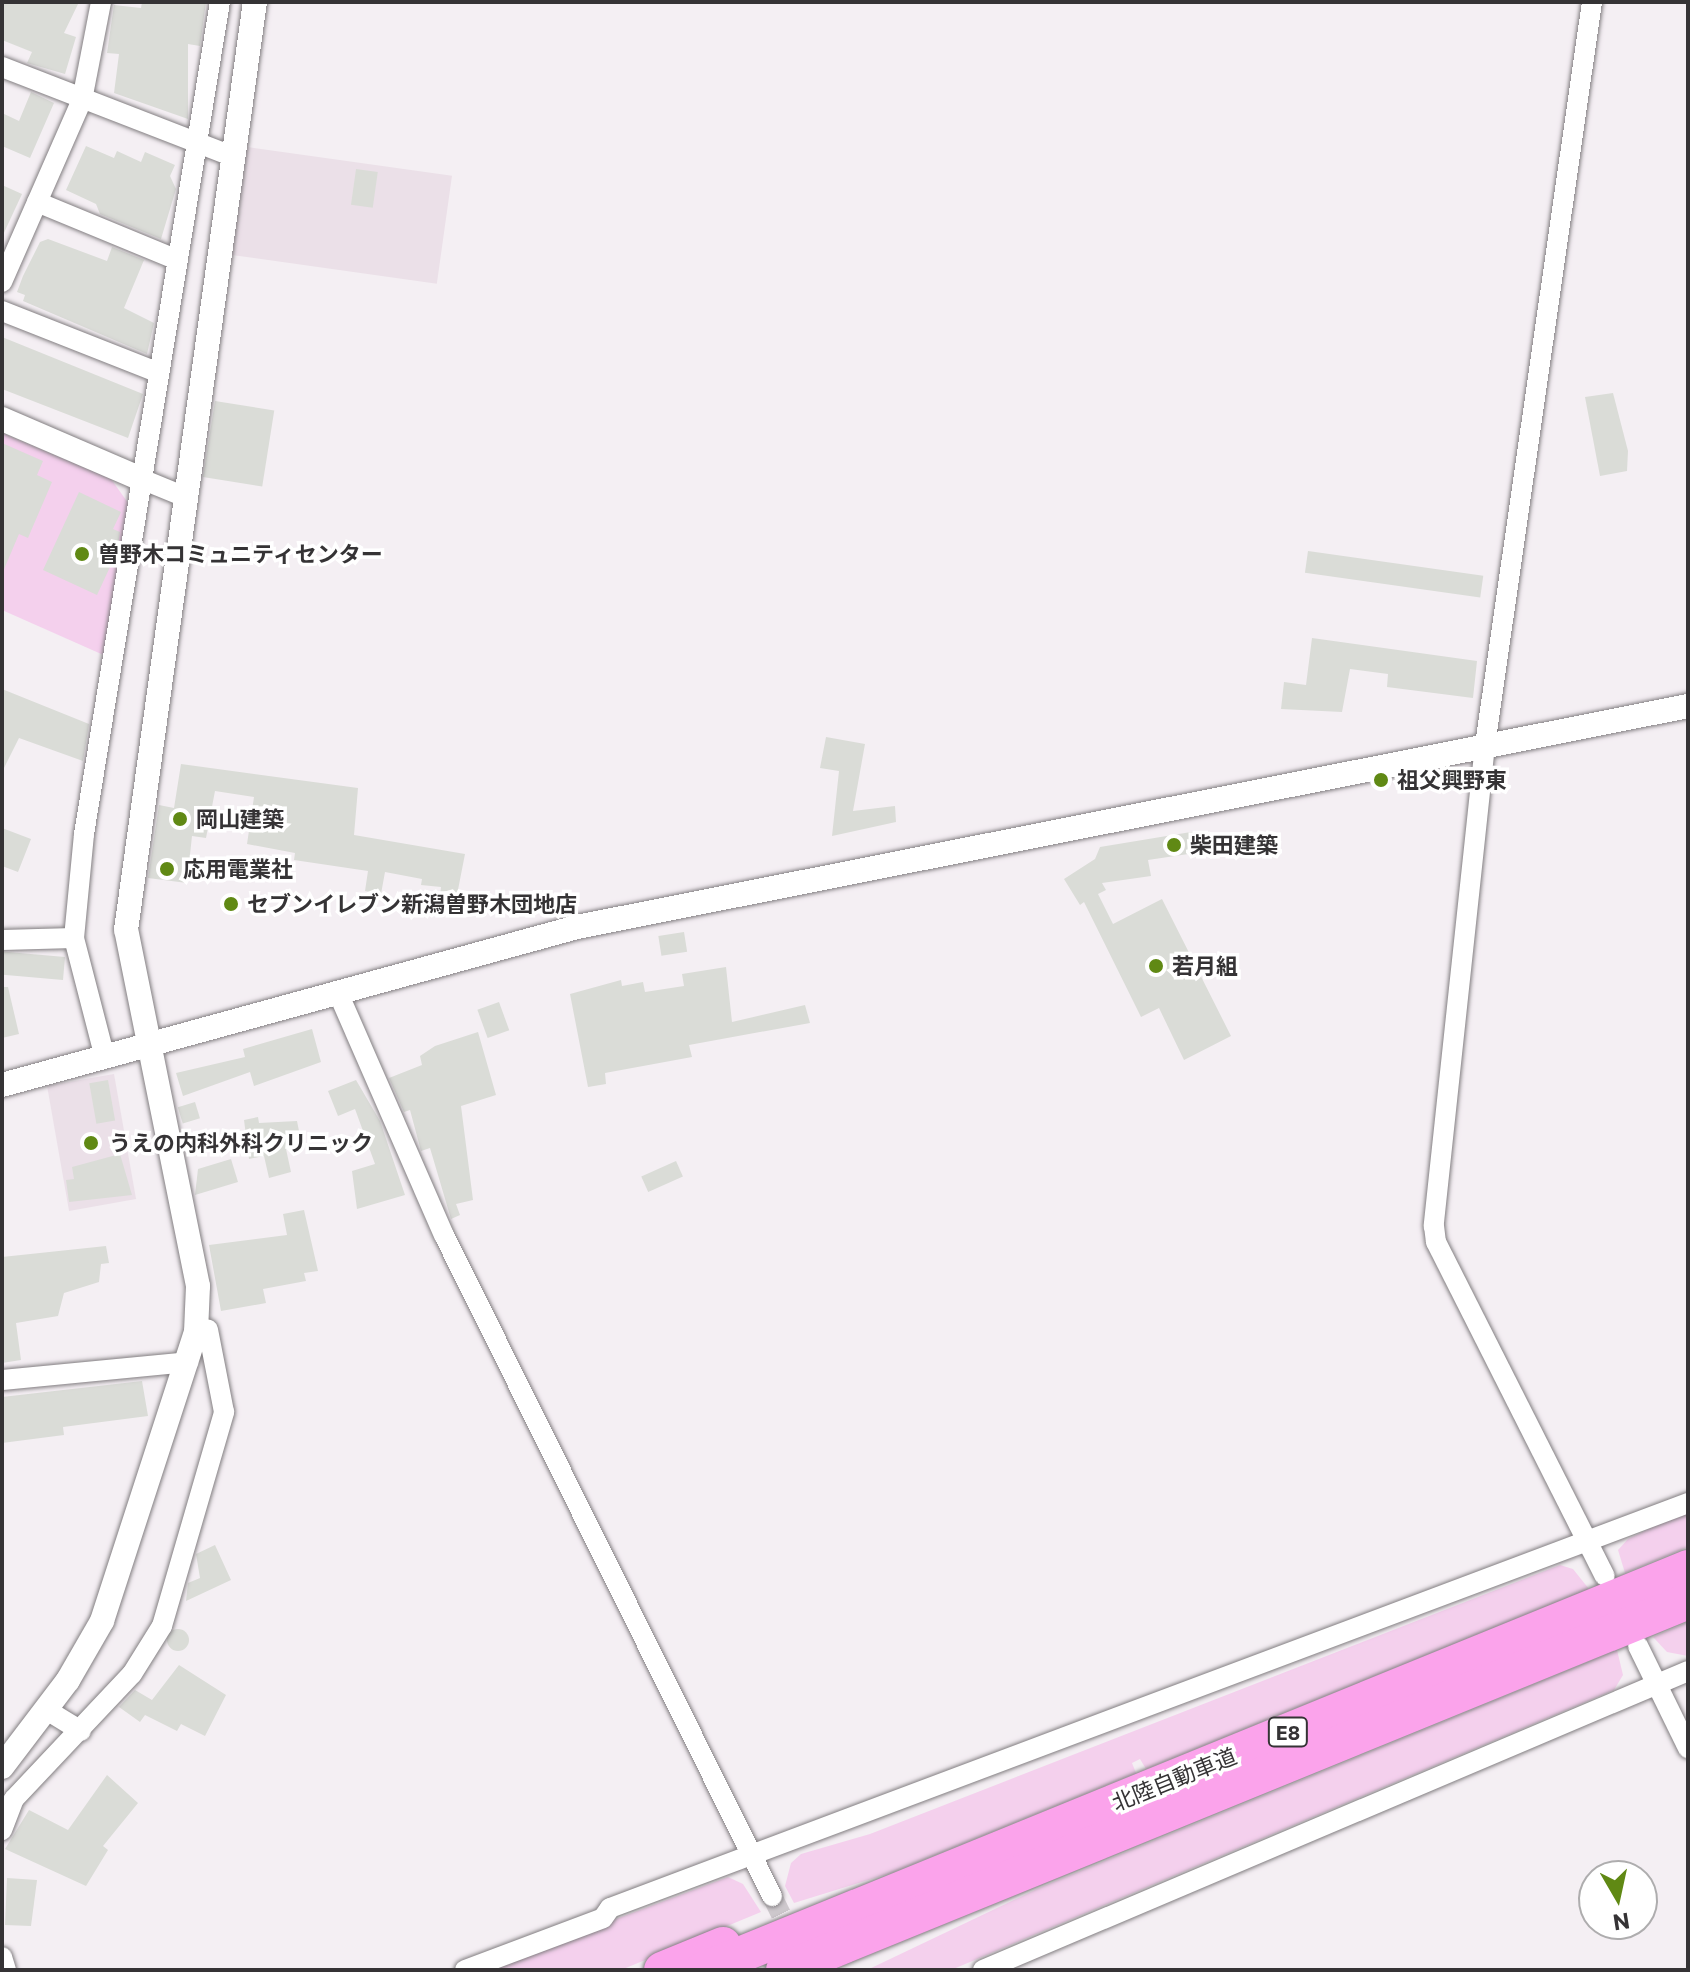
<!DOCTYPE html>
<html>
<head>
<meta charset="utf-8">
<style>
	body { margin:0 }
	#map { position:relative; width:1690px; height:1972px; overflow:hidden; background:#f4eff3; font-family:Commissioner,"Noto Sans JP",sans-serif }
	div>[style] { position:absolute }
	.built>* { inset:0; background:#ebe0e8; transform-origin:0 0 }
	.green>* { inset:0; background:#f4d0ed }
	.building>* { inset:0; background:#dadcd7; transform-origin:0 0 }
	.round { border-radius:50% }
	.minor-tunnel>* { height:20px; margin-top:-10px; transform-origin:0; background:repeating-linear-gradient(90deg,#cec9cd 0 20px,transparent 0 30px) }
	.roads { filter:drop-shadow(0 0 2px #827e81) drop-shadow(0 0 2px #827e81) }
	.minor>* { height:20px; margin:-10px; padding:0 10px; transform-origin:10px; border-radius:10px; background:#fff }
	.tertiary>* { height:24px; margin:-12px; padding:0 12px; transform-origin:12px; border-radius:12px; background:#fff }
	.motorway>* { height:36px; margin:-18px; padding:0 18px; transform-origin:18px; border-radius:18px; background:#fba3eb }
	.dots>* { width:22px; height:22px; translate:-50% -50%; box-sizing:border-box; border:4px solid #fff; border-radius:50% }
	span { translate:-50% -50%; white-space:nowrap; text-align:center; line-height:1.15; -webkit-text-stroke:7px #fff; paint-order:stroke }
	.shield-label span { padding:2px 6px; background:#fff; border:2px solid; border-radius:6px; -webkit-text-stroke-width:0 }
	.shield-label { font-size:20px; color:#353335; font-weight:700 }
	.poi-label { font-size:22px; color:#353335; font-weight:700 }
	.left { translate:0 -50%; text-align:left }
	.street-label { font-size:22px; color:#353335 }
	.frame { position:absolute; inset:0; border:4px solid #353335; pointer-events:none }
	.north { position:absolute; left:1578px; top:1860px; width:80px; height:80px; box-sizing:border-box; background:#fff; border:2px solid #aeadae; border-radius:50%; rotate:171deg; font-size:22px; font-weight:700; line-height:32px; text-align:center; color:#353335 }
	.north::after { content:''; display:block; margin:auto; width:28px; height:36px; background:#608914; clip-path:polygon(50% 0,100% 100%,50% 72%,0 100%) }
</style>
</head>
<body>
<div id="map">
	<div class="built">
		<div style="left:247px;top:147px;width:207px;height:109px;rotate:8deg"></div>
		<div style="left:114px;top:1074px;width:127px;height:68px;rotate:80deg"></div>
	</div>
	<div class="green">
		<div style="clip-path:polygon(2px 433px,111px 479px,131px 507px,108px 657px,2px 610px)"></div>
		<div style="clip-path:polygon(1688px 1510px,1688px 1547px,1625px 1573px,1618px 1550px,1628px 1539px)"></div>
		<div style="clip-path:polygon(1560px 1565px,1573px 1569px,1589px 1589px,1146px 1769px,1140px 1759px,1132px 1763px,1136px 1773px,891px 1873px,794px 1903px,785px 1886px,791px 1863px,801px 1854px,870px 1834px)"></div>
		<div style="clip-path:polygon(1688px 1622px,1688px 1656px,1667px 1652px,1653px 1637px)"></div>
		<div style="clip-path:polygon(1617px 1650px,1623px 1675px,1614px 1690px,951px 1970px,867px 1970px,1039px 1888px)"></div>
		<div style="clip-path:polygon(728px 1877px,743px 1884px,761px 1912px,621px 1970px,480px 1970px)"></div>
	</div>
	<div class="building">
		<div style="clip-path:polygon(2px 2px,79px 2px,64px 33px,76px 37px,65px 74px,27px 63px,32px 52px,2px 40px)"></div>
		<div style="clip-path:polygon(142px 2px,206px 2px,200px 46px,188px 44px,188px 119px,114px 93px,119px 54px,107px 53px,114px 5px,141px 8px)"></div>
		<div style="clip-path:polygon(31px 92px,54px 103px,30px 158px,2px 146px,2px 113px,19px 121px)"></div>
		<div style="clip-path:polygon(86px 146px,114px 158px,117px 151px,141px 162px,145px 152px,175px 165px,170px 176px,176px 189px,161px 239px,100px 214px,96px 204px,66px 190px)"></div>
		<div style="left:356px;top:169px;width:22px;height:36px;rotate:8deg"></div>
		<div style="clip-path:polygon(2px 185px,22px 194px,2px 237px)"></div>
		<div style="clip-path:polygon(48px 239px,107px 261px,112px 247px,144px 260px,124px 308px,154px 323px,147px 354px,23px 301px,25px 295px,17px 292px,23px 276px,40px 242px)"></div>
		<div style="clip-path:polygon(2px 337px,143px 394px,128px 438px,2px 389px)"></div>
		<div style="clip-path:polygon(1613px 393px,1628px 451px,1627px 471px,1600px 476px,1585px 397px)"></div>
		<div style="left:215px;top:401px;width:60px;height:77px;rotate:9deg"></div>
		<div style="clip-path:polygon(2px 443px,43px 461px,37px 475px,52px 482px,28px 538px,19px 534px,2px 574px)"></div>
		<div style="clip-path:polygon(79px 492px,121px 512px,113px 529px,120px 532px,117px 552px,97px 595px,43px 570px)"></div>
		<div style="left:1308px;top:551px;width:177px;height:22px;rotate:8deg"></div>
		<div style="clip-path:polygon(1312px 638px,1477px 661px,1473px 698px,1387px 687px,1388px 674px,1350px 669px,1342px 712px,1281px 709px,1284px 682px,1306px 685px)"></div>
		<div style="clip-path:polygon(2px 689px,89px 724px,83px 761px,19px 738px,2px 772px)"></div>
		<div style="clip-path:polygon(826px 737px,865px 744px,853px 811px,895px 806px,896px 822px,832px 836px,839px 771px,820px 768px)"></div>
		<div style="clip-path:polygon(181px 764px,358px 788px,354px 835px,465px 854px,456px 900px,440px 896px,441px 887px,421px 885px,422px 879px,385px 872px,381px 894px,365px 891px,368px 871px,294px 860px,295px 853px,247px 844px,254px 797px,215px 791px,206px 838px,192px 836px,187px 883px,148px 878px,159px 805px,174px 808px)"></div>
		<div style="clip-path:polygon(2px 828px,31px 839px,18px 872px,2px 866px)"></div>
		<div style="clip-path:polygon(1197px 831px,1195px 853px,1148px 860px,1151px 876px,1102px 883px,1106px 890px,1098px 894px,1113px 924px,1162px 899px,1231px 1036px,1184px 1060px,1159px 1008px,1141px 1017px,1084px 902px,1080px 905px,1064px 879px,1095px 859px,1100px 847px)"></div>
		<div style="left:684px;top:932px;width:20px;height:26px;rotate:81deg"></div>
		<div style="left:65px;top:957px;width:23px;height:63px;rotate:95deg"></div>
		<div style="clip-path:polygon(726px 967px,732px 1022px,805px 1005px,810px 1023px,689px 1045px,692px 1057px,605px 1073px,606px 1084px,588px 1087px,570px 994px,621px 980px,622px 986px,643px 982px,645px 992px,684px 986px,682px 974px)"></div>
		<div style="clip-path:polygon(2px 987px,8px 987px,19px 1034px,2px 1038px)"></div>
		<div style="left:499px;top:1002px;width:30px;height:23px;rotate:70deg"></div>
		<div style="clip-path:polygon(312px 1029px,321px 1062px,254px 1086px,250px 1072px,183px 1096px,176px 1073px,245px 1057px,243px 1049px)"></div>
		<div style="clip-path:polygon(478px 1032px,496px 1095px,461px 1106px,473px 1200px,456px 1204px,460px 1215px,451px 1219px,430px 1148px,421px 1151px,410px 1110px,404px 1112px,389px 1078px,422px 1065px,420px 1056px,435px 1046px)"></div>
		<div style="left:108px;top:1080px;width:41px;height:19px;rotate:80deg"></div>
		<div style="clip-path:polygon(356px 1080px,380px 1121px,405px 1195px,357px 1209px,352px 1171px,375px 1164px,355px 1109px,338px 1116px,328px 1091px)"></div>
		<div style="left:195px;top:1102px;width:17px;height:18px;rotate:73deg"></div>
		<div style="clip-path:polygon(258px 1117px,259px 1123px,297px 1121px,302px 1146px,286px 1149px,291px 1172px,269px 1178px,264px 1156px,249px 1159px,244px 1120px)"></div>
		<div style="clip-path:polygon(120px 1154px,132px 1195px,69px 1202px,66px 1180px,74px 1179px,72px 1167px)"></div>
		<div style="clip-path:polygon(231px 1159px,238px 1182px,195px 1195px,198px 1169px)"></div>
		<div style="left:676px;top:1161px;width:17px;height:38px;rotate:66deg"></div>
		<div style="clip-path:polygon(304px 1210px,318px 1271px,304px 1273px,306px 1281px,263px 1289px,266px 1303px,221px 1311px,209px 1245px,287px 1235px,283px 1214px)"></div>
		<div style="clip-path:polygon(106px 1246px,109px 1263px,101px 1264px,99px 1282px,64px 1293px,58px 1316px,16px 1323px,21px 1360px,2px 1363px,2px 1257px)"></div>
		<div style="clip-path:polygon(142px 1381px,148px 1416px,63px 1427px,64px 1435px,2px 1443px,2px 1397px)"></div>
		<div style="clip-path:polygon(215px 1545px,231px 1580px,186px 1601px,188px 1583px,200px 1578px,196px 1554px)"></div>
		<div class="round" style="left:167px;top:1629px;width:22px;height:22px"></div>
		<div style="clip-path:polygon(179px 1665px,226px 1695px,205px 1736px,181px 1724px,177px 1731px,145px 1715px,140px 1722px,119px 1707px,135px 1690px,152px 1700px)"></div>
		<div style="clip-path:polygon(107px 1775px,138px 1803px,103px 1846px,108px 1850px,86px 1886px,5px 1849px,29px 1810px,68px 1830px)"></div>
		<div style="clip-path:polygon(7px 1878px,37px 1880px,31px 1926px,5px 1925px)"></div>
	</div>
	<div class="minor-tunnel">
		<div style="left:772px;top:1896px;width:50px;rotate:63.9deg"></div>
	</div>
	<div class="roads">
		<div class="minor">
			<div style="left:1592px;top:2px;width:751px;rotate:98.19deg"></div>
			<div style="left:1485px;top:745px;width:484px;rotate:96.1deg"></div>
			<div style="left:1434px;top:1226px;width:16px;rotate:83deg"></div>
			<div style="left:1436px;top:1242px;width:374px;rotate:63.2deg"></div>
			<div style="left:2px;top:67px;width:247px;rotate:21.2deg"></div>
			<div style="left:37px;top:202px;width:152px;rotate:22.4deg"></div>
			<div style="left:2px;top:282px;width:199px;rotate:-66.3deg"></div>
			<div style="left:82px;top:100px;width:100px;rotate:-79deg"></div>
			<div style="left:2px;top:311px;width:167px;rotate:21.5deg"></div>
			<div style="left:139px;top:478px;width:50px;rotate:22.4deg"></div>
			<div style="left:2px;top:940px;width:72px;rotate:-1.6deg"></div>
			<div style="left:339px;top:995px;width:262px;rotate:66.4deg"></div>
			<div style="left:444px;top:1235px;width:738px;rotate:63.61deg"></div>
			<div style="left:105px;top:1058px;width:124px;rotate:-104.5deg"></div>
			<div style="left:74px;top:938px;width:104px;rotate:-84.5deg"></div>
			<div style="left:84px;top:834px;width:843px;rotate:-80.72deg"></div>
			<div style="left:2px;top:1380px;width:187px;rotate:-5.5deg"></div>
			<div style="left:1638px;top:1646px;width:114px;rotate:63.9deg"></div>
			<div style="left:45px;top:1709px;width:42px;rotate:31.4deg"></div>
			<div style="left:2px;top:1830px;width:33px;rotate:-69deg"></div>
			<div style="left:14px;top:1799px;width:172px;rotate:-46.7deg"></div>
			<div style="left:132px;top:1674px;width:57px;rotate:-58deg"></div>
			<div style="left:162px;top:1626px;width:223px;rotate:-73.8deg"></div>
			<div style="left:224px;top:1412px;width:84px;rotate:-101deg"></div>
			<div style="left:2px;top:1957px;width:14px;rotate:73deg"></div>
			<div style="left:465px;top:1970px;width:147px;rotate:-20.6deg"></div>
			<div style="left:603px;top:1918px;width:12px;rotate:-55deg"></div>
			<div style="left:610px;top:1908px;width:1152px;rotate:-20.59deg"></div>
			<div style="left:983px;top:1970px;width:766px;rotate:-22.98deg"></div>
		</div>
		<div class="tertiary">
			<div style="left:2px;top:419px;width:149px;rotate:23.3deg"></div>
			<div style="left:2px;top:1085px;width:596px;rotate:-15.36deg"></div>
			<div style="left:577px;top:927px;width:1133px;rotate:-11.25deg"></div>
			<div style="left:2px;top:1767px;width:109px;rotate:-52.8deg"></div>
			<div style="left:68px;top:1680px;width:68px;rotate:-60deg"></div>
			<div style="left:102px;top:1621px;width:304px;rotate:-72deg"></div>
			<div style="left:196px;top:1332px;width:46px;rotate:-87.5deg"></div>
			<div style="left:198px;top:1286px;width:363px;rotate:-101.4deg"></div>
			<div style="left:126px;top:930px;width:937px;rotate:-82.09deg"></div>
		</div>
		<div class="motorway">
			<div style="left:662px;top:1970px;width:66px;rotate:-22.3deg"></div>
			<div style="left:703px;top:1970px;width:1064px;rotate:-22.2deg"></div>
			<div style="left:784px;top:1970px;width:976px;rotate:-22.2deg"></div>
		</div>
	</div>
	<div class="dots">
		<div style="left:82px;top:554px;background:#608914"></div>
		<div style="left:1381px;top:780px;background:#608914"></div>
		<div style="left:180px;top:819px;background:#608914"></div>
		<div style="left:1174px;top:845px;background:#608914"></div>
		<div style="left:167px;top:869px;background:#608914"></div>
		<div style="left:231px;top:904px;background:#608914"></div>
		<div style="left:1156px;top:966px;background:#608914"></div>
		<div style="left:91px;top:1143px;background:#608914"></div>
	</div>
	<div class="shield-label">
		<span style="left:1288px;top:1732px">E8</span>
	</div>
	<div class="poi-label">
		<span class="left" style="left:98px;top:554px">曽野木コミュニティセンター</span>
		<span class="left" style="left:1397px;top:780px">祖父興野東</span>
		<span class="left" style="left:196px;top:819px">岡山建築</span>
		<span class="left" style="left:1190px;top:845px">柴田建築</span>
		<span class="left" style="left:183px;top:869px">応用電業社</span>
		<span class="left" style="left:247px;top:904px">セブンイレブン新潟曽野木団地店</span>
		<span class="left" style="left:1172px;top:966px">若月組</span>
		<span class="left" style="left:109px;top:1143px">うえの内科外科クリニック</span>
	</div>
	<div class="street-label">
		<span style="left:1174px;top:1779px;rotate:-22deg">北陸自動車道</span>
	</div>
	<div class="frame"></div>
	<div class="north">N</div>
</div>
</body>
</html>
